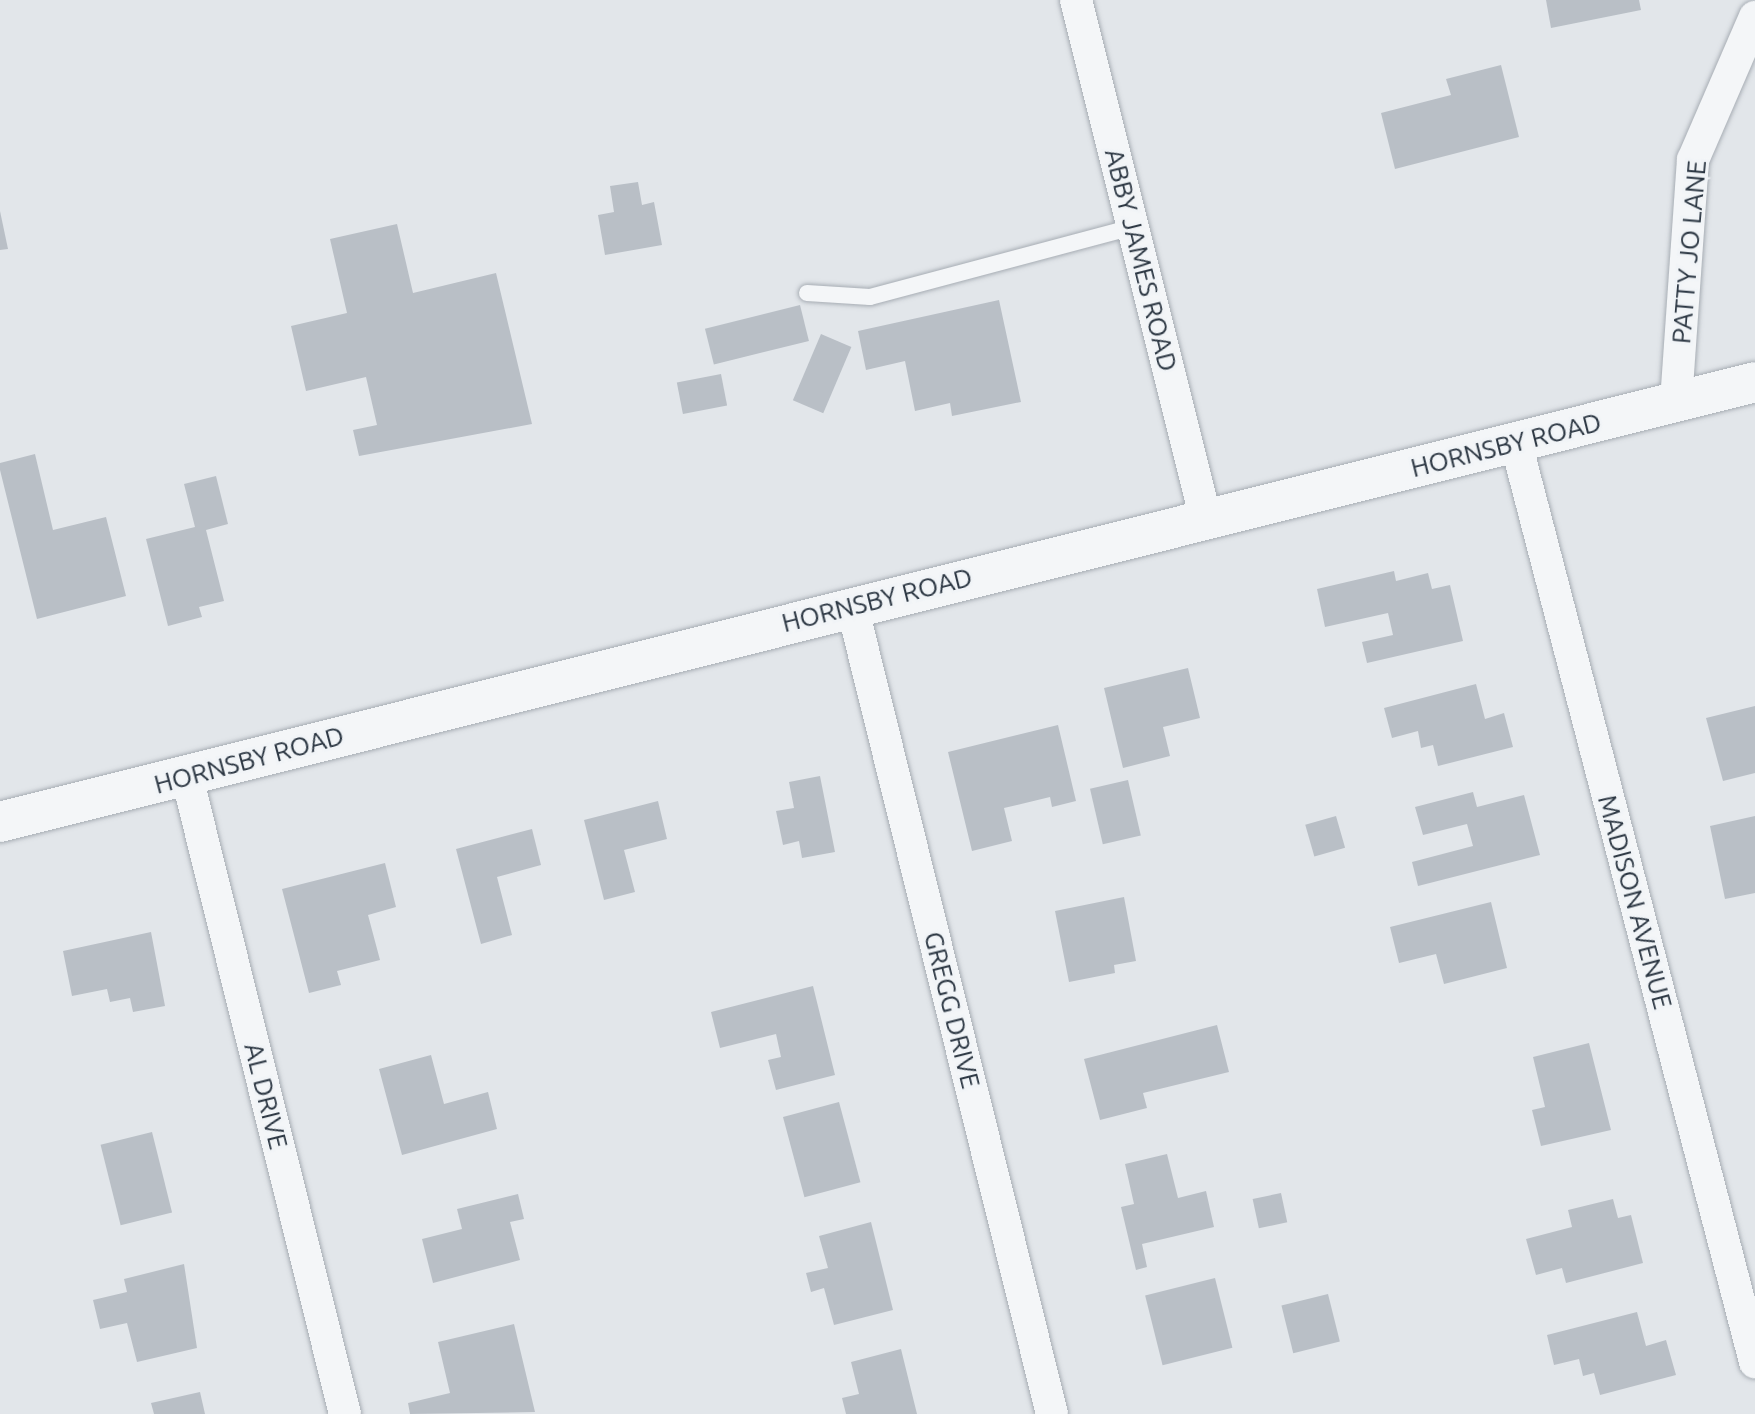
<!DOCTYPE html>
<html>
<head>
<meta charset="utf-8">
<style>
	body { margin:0 }
	#map { position:relative; width:1755px; height:1414px; overflow:hidden; background:#e2e6ea; font-family:Ubuntu,sans-serif }
	div>[style] { position:absolute }
	.building>* { inset:0; background:#b9bfc6; transform-origin:0 0 }
	.roads { filter:drop-shadow(0 0 2px #a7adb4) drop-shadow(0 0 2px #a7adb4) }
	.service>* { height:16px; margin:-8px; padding:0 8px; transform-origin:8px; border-radius:8px; background:#f4f6f8 }
	.minor>* { height:32px; margin:-16px; padding:0 16px; transform-origin:16px; border-radius:16px; background:#f4f6f8 }
	.tertiary>* { height:40px; margin:-20px; padding:0 20px; transform-origin:20px; border-radius:20px; background:#f4f6f8 }
	span { translate:-50% -50%; white-space:nowrap; text-align:center; line-height:1.15; -webkit-text-stroke:6px #f1f4f7; paint-order:stroke }
	.street-label { font-size:26px; color:#2a3541 }
</style>
</head>
<body>
<div id="map">
	<div class="building">
		<div style="clip-path:polygon(1546px 0,1639px 0,1641px 10px,1551px 28px)"></div>
		<div style="clip-path:polygon(1501px 65px,1519px 137px,1395px 169px,1381px 113px,1451px 95px,1446px 79px)"></div>
		<div style="clip-path:polygon(638px 182px,642px 205px,654px 202px,662px 245px,605px 255px,598px 215px,614px 212px,610px 186px)"></div>
		<div style="clip-path:polygon(0 211px,8px 249px,0 250px)"></div>
		<div style="clip-path:polygon(397px 224px,413px 293px,496px 273px,532px 424px,359px 456px,353px 430px,377px 425px,366px 377px,306px 391px,291px 326px,347px 313px,330px 239px)"></div>
		<div style="clip-path:polygon(999px 300px,1021px 402px,952px 416px,950px 403px,915px 411px,905px 361px,866px 370px,858px 331px)"></div>
		<div style="left:800px;top:305px;width:37px;height:98px;rotate:76deg"></div>
		<div style="left:821px;top:334px;width:33px;height:72px;rotate:23deg"></div>
		<div style="left:721px;top:374px;width:32px;height:45px;rotate:79deg"></div>
		<div style="clip-path:polygon(35px 454px,53px 530px,106px 517px,126px 596px,37px 619px,0 470px,0 463px)"></div>
		<div style="clip-path:polygon(216px 476px,228px 524px,206px 530px,224px 601px,199px 607px,202px 617px,168px 626px,146px 539px,195px 527px,184px 484px)"></div>
		<div style="clip-path:polygon(1394px 571px,1396px 581px,1428px 573px,1432px 589px,1450px 585px,1463px 641px,1367px 663px,1362px 642px,1393px 635px,1388px 613px,1325px 627px,1317px 589px)"></div>
		<div style="clip-path:polygon(1188px 668px,1200px 718px,1163px 727px,1170px 756px,1123px 768px,1104px 688px)"></div>
		<div style="clip-path:polygon(1476px 684px,1485px 719px,1504px 713px,1513px 747px,1438px 766px,1433px 745px,1421px 748px,1418px 731px,1392px 738px,1384px 708px)"></div>
		<div style="clip-path:polygon(1755px 706px,1755px 773px,1723px 781px,1706px 718px)"></div>
		<div style="clip-path:polygon(1058px 725px,1076px 801px,1052px 807px,1050px 797px,1004px 808px,1012px 841px,972px 851px,948px 752px)"></div>
		<div style="clip-path:polygon(820px 776px,835px 852px,802px 858px,799px 841px,783px 845px,776px 811px,794px 808px,789px 782px)"></div>
		<div style="left:1128px;top:780px;width:57px;height:39px;rotate:77deg"></div>
		<div style="clip-path:polygon(1473px 792px,1477px 807px,1524px 795px,1540px 855px,1418px 886px,1412px 862px,1473px 846px,1467px 824px,1423px 835px,1415px 807px)"></div>
		<div style="clip-path:polygon(658px 801px,667px 839px,624px 850px,635px 892px,604px 900px,584px 820px)"></div>
		<div style="left:1336px;top:816px;width:33px;height:32px;rotate:74deg"></div>
		<div style="clip-path:polygon(1755px 816px,1755px 893px,1725px 899px,1710px 826px)"></div>
		<div style="clip-path:polygon(532px 829px,541px 865px,497px 877px,512px 935px,481px 944px,456px 849px)"></div>
		<div style="clip-path:polygon(385px 863px,396px 907px,368px 915px,380px 960px,337px 971px,341px 985px,309px 993px,282px 889px)"></div>
		<div style="clip-path:polygon(1124px 897px,1136px 961px,1114px 965px,1115px 973px,1069px 982px,1055px 911px)"></div>
		<div style="clip-path:polygon(1491px 902px,1507px 968px,1444px 984px,1436px 954px,1399px 963px,1390px 927px)"></div>
		<div style="clip-path:polygon(151px 932px,165px 1006px,133px 1012px,130px 998px,110px 1002px,107px 989px,72px 996px,63px 951px)"></div>
		<div style="clip-path:polygon(813px 986px,835px 1075px,776px 1090px,768px 1060px,781px 1057px,776px 1034px,720px 1048px,711px 1012px)"></div>
		<div style="clip-path:polygon(1217px 1025px,1229px 1072px,1143px 1093px,1147px 1108px,1100px 1120px,1084px 1059px)"></div>
		<div style="clip-path:polygon(1589px 1043px,1611px 1130px,1541px 1146px,1532px 1110px,1545px 1107px,1533px 1057px)"></div>
		<div style="clip-path:polygon(431px 1055px,444px 1104px,488px 1092px,497px 1129px,402px 1155px,379px 1069px)"></div>
		<div style="left:839px;top:1102px;width:83px;height:58px;rotate:75deg"></div>
		<div style="left:152px;top:1132px;width:83px;height:53px;rotate:76deg"></div>
		<div style="clip-path:polygon(1167px 1154px,1178px 1198px,1206px 1191px,1214px 1227px,1142px 1244px,1147px 1267px,1136px 1270px,1121px 1207px,1134px 1204px,1125px 1164px)"></div>
		<div style="left:1281px;top:1193px;width:30px;height:29px;rotate:78deg"></div>
		<div style="clip-path:polygon(518px 1194px,524px 1219px,510px 1222px,520px 1260px,433px 1283px,422px 1239px,462px 1229px,457px 1209px)"></div>
		<div style="clip-path:polygon(1613px 1199px,1618px 1218px,1631px 1215px,1643px 1263px,1566px 1283px,1562px 1268px,1536px 1275px,1526px 1239px,1572px 1227px,1568px 1210px)"></div>
		<div style="clip-path:polygon(871px 1222px,893px 1310px,834px 1325px,824px 1288px,811px 1292px,806px 1273px,828px 1268px,819px 1236px)"></div>
		<div style="clip-path:polygon(184px 1264px,197px 1348px,137px 1362px,127px 1323px,100px 1329px,93px 1300px,127px 1292px,124px 1279px)"></div>
		<div style="left:1215px;top:1278px;width:72px;height:72px;rotate:76deg"></div>
		<div style="left:1328px;top:1294px;width:49px;height:48px;rotate:76deg"></div>
		<div style="clip-path:polygon(1637px 1312px,1646px 1346px,1666px 1340px,1676px 1375px,1600px 1395px,1594px 1373px,1583px 1376px,1579px 1359px,1554px 1365px,1547px 1335px)"></div>
		<div style="clip-path:polygon(514px 1324px,535px 1412px,410px 1414px,408px 1403px,450px 1393px,438px 1342px)"></div>
		<div style="clip-path:polygon(901px 1349px,917px 1414px,846px 1414px,842px 1398px,859px 1394px,851px 1362px)"></div>
		<div style="clip-path:polygon(200px 1392px,205px 1414px,154px 1414px,151px 1403px)"></div>
	</div>
	<div class="roads">
		<div class="service">
			<div style="left:807px;top:293px;width:63px;rotate:3.6deg"></div>
			<div style="left:870px;top:297px;width:272px;rotate:-14.9deg"></div>
		</div>
		<div class="minor">
			<div style="left:1076px;top:0;width:536px;rotate:75.96deg"></div>
			<div style="left:1676px;top:402px;width:243px;rotate:-86deg"></div>
			<div style="left:1693px;top:160px;width:156px;rotate:-66.6deg"></div>
			<div style="left:1516px;top:443px;width:950px;rotate:75.42deg"></div>
			<div style="left:852px;top:606px;width:832px;rotate:76.1deg"></div>
			<div style="left:187px;top:777px;width:656px;rotate:76.07deg"></div>
		</div>
		<div class="tertiary">
			<div style="left:0;top:822px;width:1809px;rotate:-14.07deg"></div>
		</div>
	</div>
	<div class="street-label">
		<span style="left:1689px;top:252px;rotate:-85deg">PATTY JO LANE</span>
		<span style="left:1141px;top:260px;rotate:76deg">ABBY JAMES ROAD</span>
		<span style="left:1506px;top:445px;rotate:-14deg">HORNSBY ROAD</span>
		<span style="left:877px;top:600px;rotate:-14deg">HORNSBY ROAD</span>
		<span style="left:249px;top:760px;rotate:-15deg">HORNSBY ROAD</span>
		<span style="left:1635px;top:902px;rotate:75deg">MADISON AVENUE</span>
		<span style="left:952px;top:1010px;rotate:76deg">GREGG DRIVE</span>
		<span style="left:266px;top:1096px;rotate:76deg">AL DRIVE</span>
	</div>
</div>
</body>
</html>
